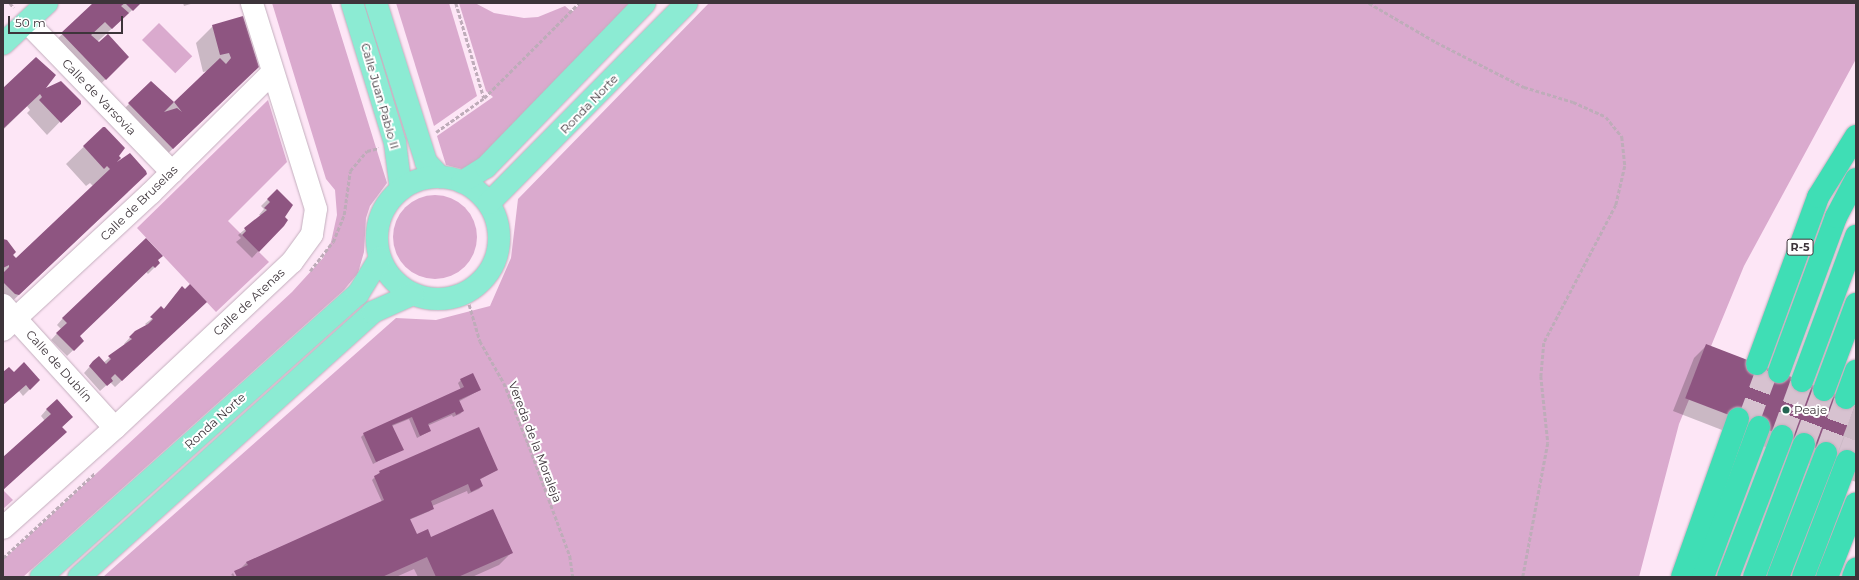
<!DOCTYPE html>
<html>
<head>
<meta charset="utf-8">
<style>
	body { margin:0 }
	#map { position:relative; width:1859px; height:580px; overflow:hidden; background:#fde6f6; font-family:Montserrat,sans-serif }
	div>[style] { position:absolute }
	.green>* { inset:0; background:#daaace; transform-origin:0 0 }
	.round { border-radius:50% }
	.shadow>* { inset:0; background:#0003 }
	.building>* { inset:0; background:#8e5581; transform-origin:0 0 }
	.highway-tunnel>* { height:22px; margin-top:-11px; transform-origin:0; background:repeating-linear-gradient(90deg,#d7c2d0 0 22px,transparent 0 33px) }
	.path>* { height:2.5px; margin-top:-1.25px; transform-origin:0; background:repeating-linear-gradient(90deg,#beacb9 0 4px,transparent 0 6px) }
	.roads { filter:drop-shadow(0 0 1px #c3aebd) drop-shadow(0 0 1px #c3aebd) }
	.minor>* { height:22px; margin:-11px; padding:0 11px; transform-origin:11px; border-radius:11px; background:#fff }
	.major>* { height:22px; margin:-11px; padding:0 11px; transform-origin:11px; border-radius:11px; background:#8cebd3 }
	.major>.ring { margin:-11px; padding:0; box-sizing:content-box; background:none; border:22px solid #8cebd3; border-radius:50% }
	.highway>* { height:22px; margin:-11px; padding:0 11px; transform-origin:11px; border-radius:11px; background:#3fdeb5 }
	.dots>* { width:11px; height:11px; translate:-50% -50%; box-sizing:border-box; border:2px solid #fff; border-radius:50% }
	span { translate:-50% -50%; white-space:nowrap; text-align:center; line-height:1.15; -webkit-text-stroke:4px #fff; paint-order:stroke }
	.shield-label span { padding:1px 3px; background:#fff; border:1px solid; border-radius:3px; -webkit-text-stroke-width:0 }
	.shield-label { font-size:11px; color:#3d343a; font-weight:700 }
	.street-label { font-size:12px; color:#3d343a }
	.poi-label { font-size:12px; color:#3d343a }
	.left { translate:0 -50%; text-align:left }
	.frame { position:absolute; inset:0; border:4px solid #3d343a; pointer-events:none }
	.scale { position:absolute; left:8px; top:16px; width:115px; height:18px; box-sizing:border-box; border:2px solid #3d343a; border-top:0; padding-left:5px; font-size:12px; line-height:14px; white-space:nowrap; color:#3d343a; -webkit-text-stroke:3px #fff; paint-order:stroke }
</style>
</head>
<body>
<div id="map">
	<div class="green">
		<div style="clip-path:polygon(272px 3px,331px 3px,387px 183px,370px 206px,366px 218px,364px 252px,358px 273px,344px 290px,23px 577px,3px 577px,3px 560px,292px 292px,323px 258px,331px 242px,337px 215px,335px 190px,326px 179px)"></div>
		<div style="clip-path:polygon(396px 3px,449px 3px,477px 96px,434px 126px)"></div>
		<div style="clip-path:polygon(459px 3px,475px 3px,494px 13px,524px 18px,538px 17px,565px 6px,572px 12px,581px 3px,632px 3px,475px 164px,462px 169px,446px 165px,437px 136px,493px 97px,486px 91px)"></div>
		<div style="clip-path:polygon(709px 3px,1856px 3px,1856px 59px,1744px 266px,1679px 424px,1639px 577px,103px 577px,396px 318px,436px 320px,490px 306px,511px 258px,518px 199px)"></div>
		<div style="left:159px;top:23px;width:47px;height:24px;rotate:45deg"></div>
		<div style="clip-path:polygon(268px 100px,287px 162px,228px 221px,269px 262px,216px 312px,137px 228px)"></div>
		<div class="round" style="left:393px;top:195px;width:84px;height:84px"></div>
		<div style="clip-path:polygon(3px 490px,13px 500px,3px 509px)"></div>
	</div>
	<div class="shadow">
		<div style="clip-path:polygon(94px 3px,140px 3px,97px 42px,110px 75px,88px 96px,45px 51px)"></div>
		<div style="clip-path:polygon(183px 3px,194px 3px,184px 6px)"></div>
		<div style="clip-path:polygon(242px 17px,240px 84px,155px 166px,112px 121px,151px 82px,174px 103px,208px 71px,203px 72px,196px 43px,213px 26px)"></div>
		<div style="clip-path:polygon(3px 90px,43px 90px,80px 101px,47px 135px,27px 113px,30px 110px,27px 106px,3px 130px)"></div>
		<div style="clip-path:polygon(103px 128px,117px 156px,114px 166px,128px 192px,3px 310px,3px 240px,16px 259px,93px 186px,90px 183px,86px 186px,66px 164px)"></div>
		<div style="clip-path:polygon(277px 190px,283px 217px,287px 220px,252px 258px,236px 242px,241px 238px,238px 235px,261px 216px,259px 215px,264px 209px,261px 206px)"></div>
		<div style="clip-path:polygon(157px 260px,159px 263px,148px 274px,146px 272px,78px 336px,83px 341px,67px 356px,51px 340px,61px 329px,57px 325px,63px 318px)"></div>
		<div style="clip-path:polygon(176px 294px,199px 308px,115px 387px,110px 382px,100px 391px,84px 373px,92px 364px,103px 363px,125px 345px,124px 344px,135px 332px,147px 326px,145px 324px,163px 310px)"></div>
		<div style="clip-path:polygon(1707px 345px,1856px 403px,1856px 482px,1673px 411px,1694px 358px)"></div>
		<div style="clip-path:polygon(14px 373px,39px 380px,23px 396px,19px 391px,3px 404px,3px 374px)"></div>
		<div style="clip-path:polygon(461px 380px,480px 390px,458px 402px,463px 411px,460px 414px,453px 417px,452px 415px,427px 426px,430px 431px,417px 438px,409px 419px,392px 426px,402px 449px,373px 464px,361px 437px,364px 434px,461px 390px,458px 383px)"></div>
		<div style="clip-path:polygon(47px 409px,72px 417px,3px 490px,3px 459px,45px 421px,41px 416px)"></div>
		<div style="clip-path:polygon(497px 470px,479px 480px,482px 486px,479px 489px,468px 494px,467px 491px,432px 506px,430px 511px,409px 520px,416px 536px,511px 553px,499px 565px,472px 577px,418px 577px,414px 569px,396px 577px,238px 577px,240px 569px,247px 562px,382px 502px,372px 480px,380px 472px)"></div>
		<div style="clip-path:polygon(233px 573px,235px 577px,231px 575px)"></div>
	</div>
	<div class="building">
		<div style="clip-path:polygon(93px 3px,125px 3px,121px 6px,129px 13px,112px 29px,105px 22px,91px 35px,99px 42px,108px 34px,129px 57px,106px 80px,61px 33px)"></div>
		<div style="clip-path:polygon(125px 3px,141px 3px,133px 11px)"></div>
		<div style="clip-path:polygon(243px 16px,259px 67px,173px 149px,128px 103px,151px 81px,174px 102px,164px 112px,177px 108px,182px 112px,174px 102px,220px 58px,226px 64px,231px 58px,229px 53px,220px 55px,212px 25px)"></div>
		<div style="clip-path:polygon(36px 57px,56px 75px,46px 88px,61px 81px,81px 101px,81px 104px,61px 123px,39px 100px,42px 97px,40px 94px,3px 129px,3px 88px)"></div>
		<div style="clip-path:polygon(103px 127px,105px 127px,125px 148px,119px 156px,121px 158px,117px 162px,130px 153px,146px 171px,147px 174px,19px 295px,15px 294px,3px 282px,3px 273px,9px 267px,9px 265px,3px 268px,3px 239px,7px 240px,16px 252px,13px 255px,16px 258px,110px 169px,107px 166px,104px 169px,83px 146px)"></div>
		<div style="clip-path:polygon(277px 189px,293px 205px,285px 217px,288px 220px,284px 226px,259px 252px,242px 235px,246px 231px,244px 228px,267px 210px,264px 208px,270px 202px,267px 199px)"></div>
		<div style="clip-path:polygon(146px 238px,163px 256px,158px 260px,160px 263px,155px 268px,153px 266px,80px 336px,84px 341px,74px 351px,56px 333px,67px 323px,62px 318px)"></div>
		<div style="clip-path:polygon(190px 284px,207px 302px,122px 381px,115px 374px,111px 378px,113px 381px,107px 386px,89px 366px,93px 361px,99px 356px,106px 364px,111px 359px,108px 356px,132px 339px,129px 337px,135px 331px,148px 324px,153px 319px,150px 317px,161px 306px,164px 309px,182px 286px,185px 289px)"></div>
		<div style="left:1706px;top:344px;width:161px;height:58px;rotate:21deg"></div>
		<div style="clip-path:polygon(24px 362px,40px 380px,30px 390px,26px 385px,3px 405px,3px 372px,9px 367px,14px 372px)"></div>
		<div style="clip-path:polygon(473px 373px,481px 390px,459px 400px,464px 411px,456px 415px,455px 412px,428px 424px,431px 431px,420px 436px,412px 417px,392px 425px,404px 450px,376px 462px,363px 433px,464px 387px,460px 379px)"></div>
		<div style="clip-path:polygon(57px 399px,73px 417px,62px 427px,67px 432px,3px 490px,3px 457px,51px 414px,46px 409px)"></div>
		<div style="clip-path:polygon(479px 427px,498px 470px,480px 479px,483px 486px,471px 492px,468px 484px,431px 501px,434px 509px,410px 519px,417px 534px,428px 529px,431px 537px,493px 509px,513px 553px,458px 577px,436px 577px,427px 557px,382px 577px,237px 577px,234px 571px,248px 565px,246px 562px,384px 500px,374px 476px,380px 473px,379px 471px)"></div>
	</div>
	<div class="highway-tunnel">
		<div style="left:1748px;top:422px;width:58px;rotate:-69.7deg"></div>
		<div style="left:1782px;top:436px;width:59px;rotate:-70deg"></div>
		<div style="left:1804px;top:444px;width:58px;rotate:-69.7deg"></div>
		<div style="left:1826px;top:453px;width:59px;rotate:-70deg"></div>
		<div style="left:1847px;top:461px;width:25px;rotate:-69deg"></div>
	</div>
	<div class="path">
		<div style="left:10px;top:3px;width:6px;rotate:51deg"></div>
		<div style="left:456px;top:3px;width:99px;rotate:73.6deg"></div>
		<div style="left:484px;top:98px;width:134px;rotate:-45deg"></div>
		<div style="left:1369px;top:3px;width:78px;rotate:30.2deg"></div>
		<div style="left:1436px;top:42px;width:99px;rotate:27.1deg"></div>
		<div style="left:1524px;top:87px;width:51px;rotate:17deg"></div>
		<div style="left:1573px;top:102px;width:36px;rotate:24deg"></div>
		<div style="left:1606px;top:117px;width:26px;rotate:51deg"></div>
		<div style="left:1622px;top:137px;width:29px;rotate:84deg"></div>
		<div style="left:1625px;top:166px;width:40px;rotate:103deg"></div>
		<div style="left:1616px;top:205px;width:156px;rotate:117.6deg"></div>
		<div style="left:1544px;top:343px;width:33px;rotate:95deg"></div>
		<div style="left:1541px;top:376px;width:67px;rotate:84deg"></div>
		<div style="left:1548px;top:443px;width:136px;rotate:100.6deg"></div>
		<div style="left:436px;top:132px;width:59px;rotate:-35.3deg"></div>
		<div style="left:310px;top:271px;width:37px;rotate:-52deg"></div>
		<div style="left:333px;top:242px;width:29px;rotate:-68deg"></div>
		<div style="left:344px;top:215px;width:44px;rotate:-82.2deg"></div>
		<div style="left:350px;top:171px;width:26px;rotate:-50deg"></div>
		<div style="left:367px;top:151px;width:12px;rotate:-14deg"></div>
		<div style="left:466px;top:293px;width:50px;rotate:73.7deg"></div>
		<div style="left:480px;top:341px;width:48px;rotate:60.3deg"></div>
		<div style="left:504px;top:383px;width:65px;rotate:68.2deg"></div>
		<div style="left:528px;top:443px;width:121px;rotate:69.6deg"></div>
		<div style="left:570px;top:556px;width:21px;rotate:82deg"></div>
		<div style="left:3px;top:558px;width:125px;rotate:-42.7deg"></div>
	</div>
	<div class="roads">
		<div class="minor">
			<div style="left:27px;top:22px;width:209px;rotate:46deg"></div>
			<div style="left:3px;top:305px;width:166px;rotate:47.7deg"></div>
			<div style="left:3px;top:330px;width:202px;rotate:-42.8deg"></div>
			<div style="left:151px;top:193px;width:170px;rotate:-44.8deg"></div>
			<div style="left:3px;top:528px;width:150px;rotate:-41.8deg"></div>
			<div style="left:115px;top:428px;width:243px;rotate:-43.2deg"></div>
			<div style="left:292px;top:262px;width:34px;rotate:-54deg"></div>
			<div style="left:312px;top:234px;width:25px;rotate:-81deg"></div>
			<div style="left:316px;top:209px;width:216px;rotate:-107.3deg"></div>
		</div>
		<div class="major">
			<div style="left:352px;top:3px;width:146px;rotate:72.9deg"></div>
			<div style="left:395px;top:143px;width:47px;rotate:82.7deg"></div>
			<div style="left:376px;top:3px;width:167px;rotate:72.5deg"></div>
			<div style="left:426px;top:162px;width:21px;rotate:47deg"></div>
			<div style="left:3px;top:44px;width:60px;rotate:-43deg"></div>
			<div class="ring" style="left:377px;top:177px;width:100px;height:100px"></div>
			<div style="left:462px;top:182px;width:28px;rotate:-32deg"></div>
			<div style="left:486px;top:167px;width:228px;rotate:-45.9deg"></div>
			<div style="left:489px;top:203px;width:281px;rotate:-45.3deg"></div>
			<div style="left:41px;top:577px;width:425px;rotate:-41.8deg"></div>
			<div style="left:358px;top:294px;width:42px;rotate:-58.6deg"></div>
			<div style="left:79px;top:577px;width:396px;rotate:-42deg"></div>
			<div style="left:373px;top:312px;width:44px;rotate:-24.2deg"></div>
		</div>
		<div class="highway">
			<div style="left:1757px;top:364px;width:178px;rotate:-69.9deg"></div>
			<div style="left:1818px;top:197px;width:72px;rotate:-58.1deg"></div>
			<div style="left:1779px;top:372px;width:165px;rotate:-69.8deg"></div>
			<div style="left:1836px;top:217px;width:43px;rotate:-62.2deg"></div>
			<div style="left:1802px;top:381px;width:155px;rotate:-69.6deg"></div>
			<div style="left:1824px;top:390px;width:92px;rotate:-69.6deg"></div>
			<div style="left:1846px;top:398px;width:29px;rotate:-70deg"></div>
			<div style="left:1682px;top:577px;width:168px;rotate:-70.5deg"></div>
			<div style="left:1703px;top:577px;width:160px;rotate:-69.5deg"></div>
			<div style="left:1728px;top:577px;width:151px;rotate:-69deg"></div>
			<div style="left:1754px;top:577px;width:142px;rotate:-69.4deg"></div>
			<div style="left:1778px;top:577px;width:133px;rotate:-68.8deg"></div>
			<div style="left:1803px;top:577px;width:124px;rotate:-69.2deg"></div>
			<div style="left:1827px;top:577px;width:79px;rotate:-68.6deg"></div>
			<div style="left:1853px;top:577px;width:9px;rotate:-69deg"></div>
		</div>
	</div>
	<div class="dots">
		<div style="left:1786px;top:410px;background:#246452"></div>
	</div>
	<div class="shield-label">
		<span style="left:1800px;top:247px">R-5</span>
	</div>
	<div class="street-label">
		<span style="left:380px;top:96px;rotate:74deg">Calle Juan Pablo II</span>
		<span style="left:99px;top:97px;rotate:46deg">Calle de Varsovia</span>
		<span style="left:589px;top:104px;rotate:-46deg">Ronda Norte</span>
		<span style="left:139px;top:203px;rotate:-44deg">Calle de Bruselas</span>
		<span style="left:249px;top:302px;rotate:-43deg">Calle de Atenas</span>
		<span style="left:59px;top:366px;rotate:48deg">Calle de Dublín</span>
		<span style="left:215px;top:421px;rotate:-42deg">Ronda Norte</span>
		<span style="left:535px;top:442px;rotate:69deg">Vereda de la Moraleja</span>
	</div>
	<div class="poi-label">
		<span class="left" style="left:1794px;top:410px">Peaje</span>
	</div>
	<div class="frame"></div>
	<div class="scale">50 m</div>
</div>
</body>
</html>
